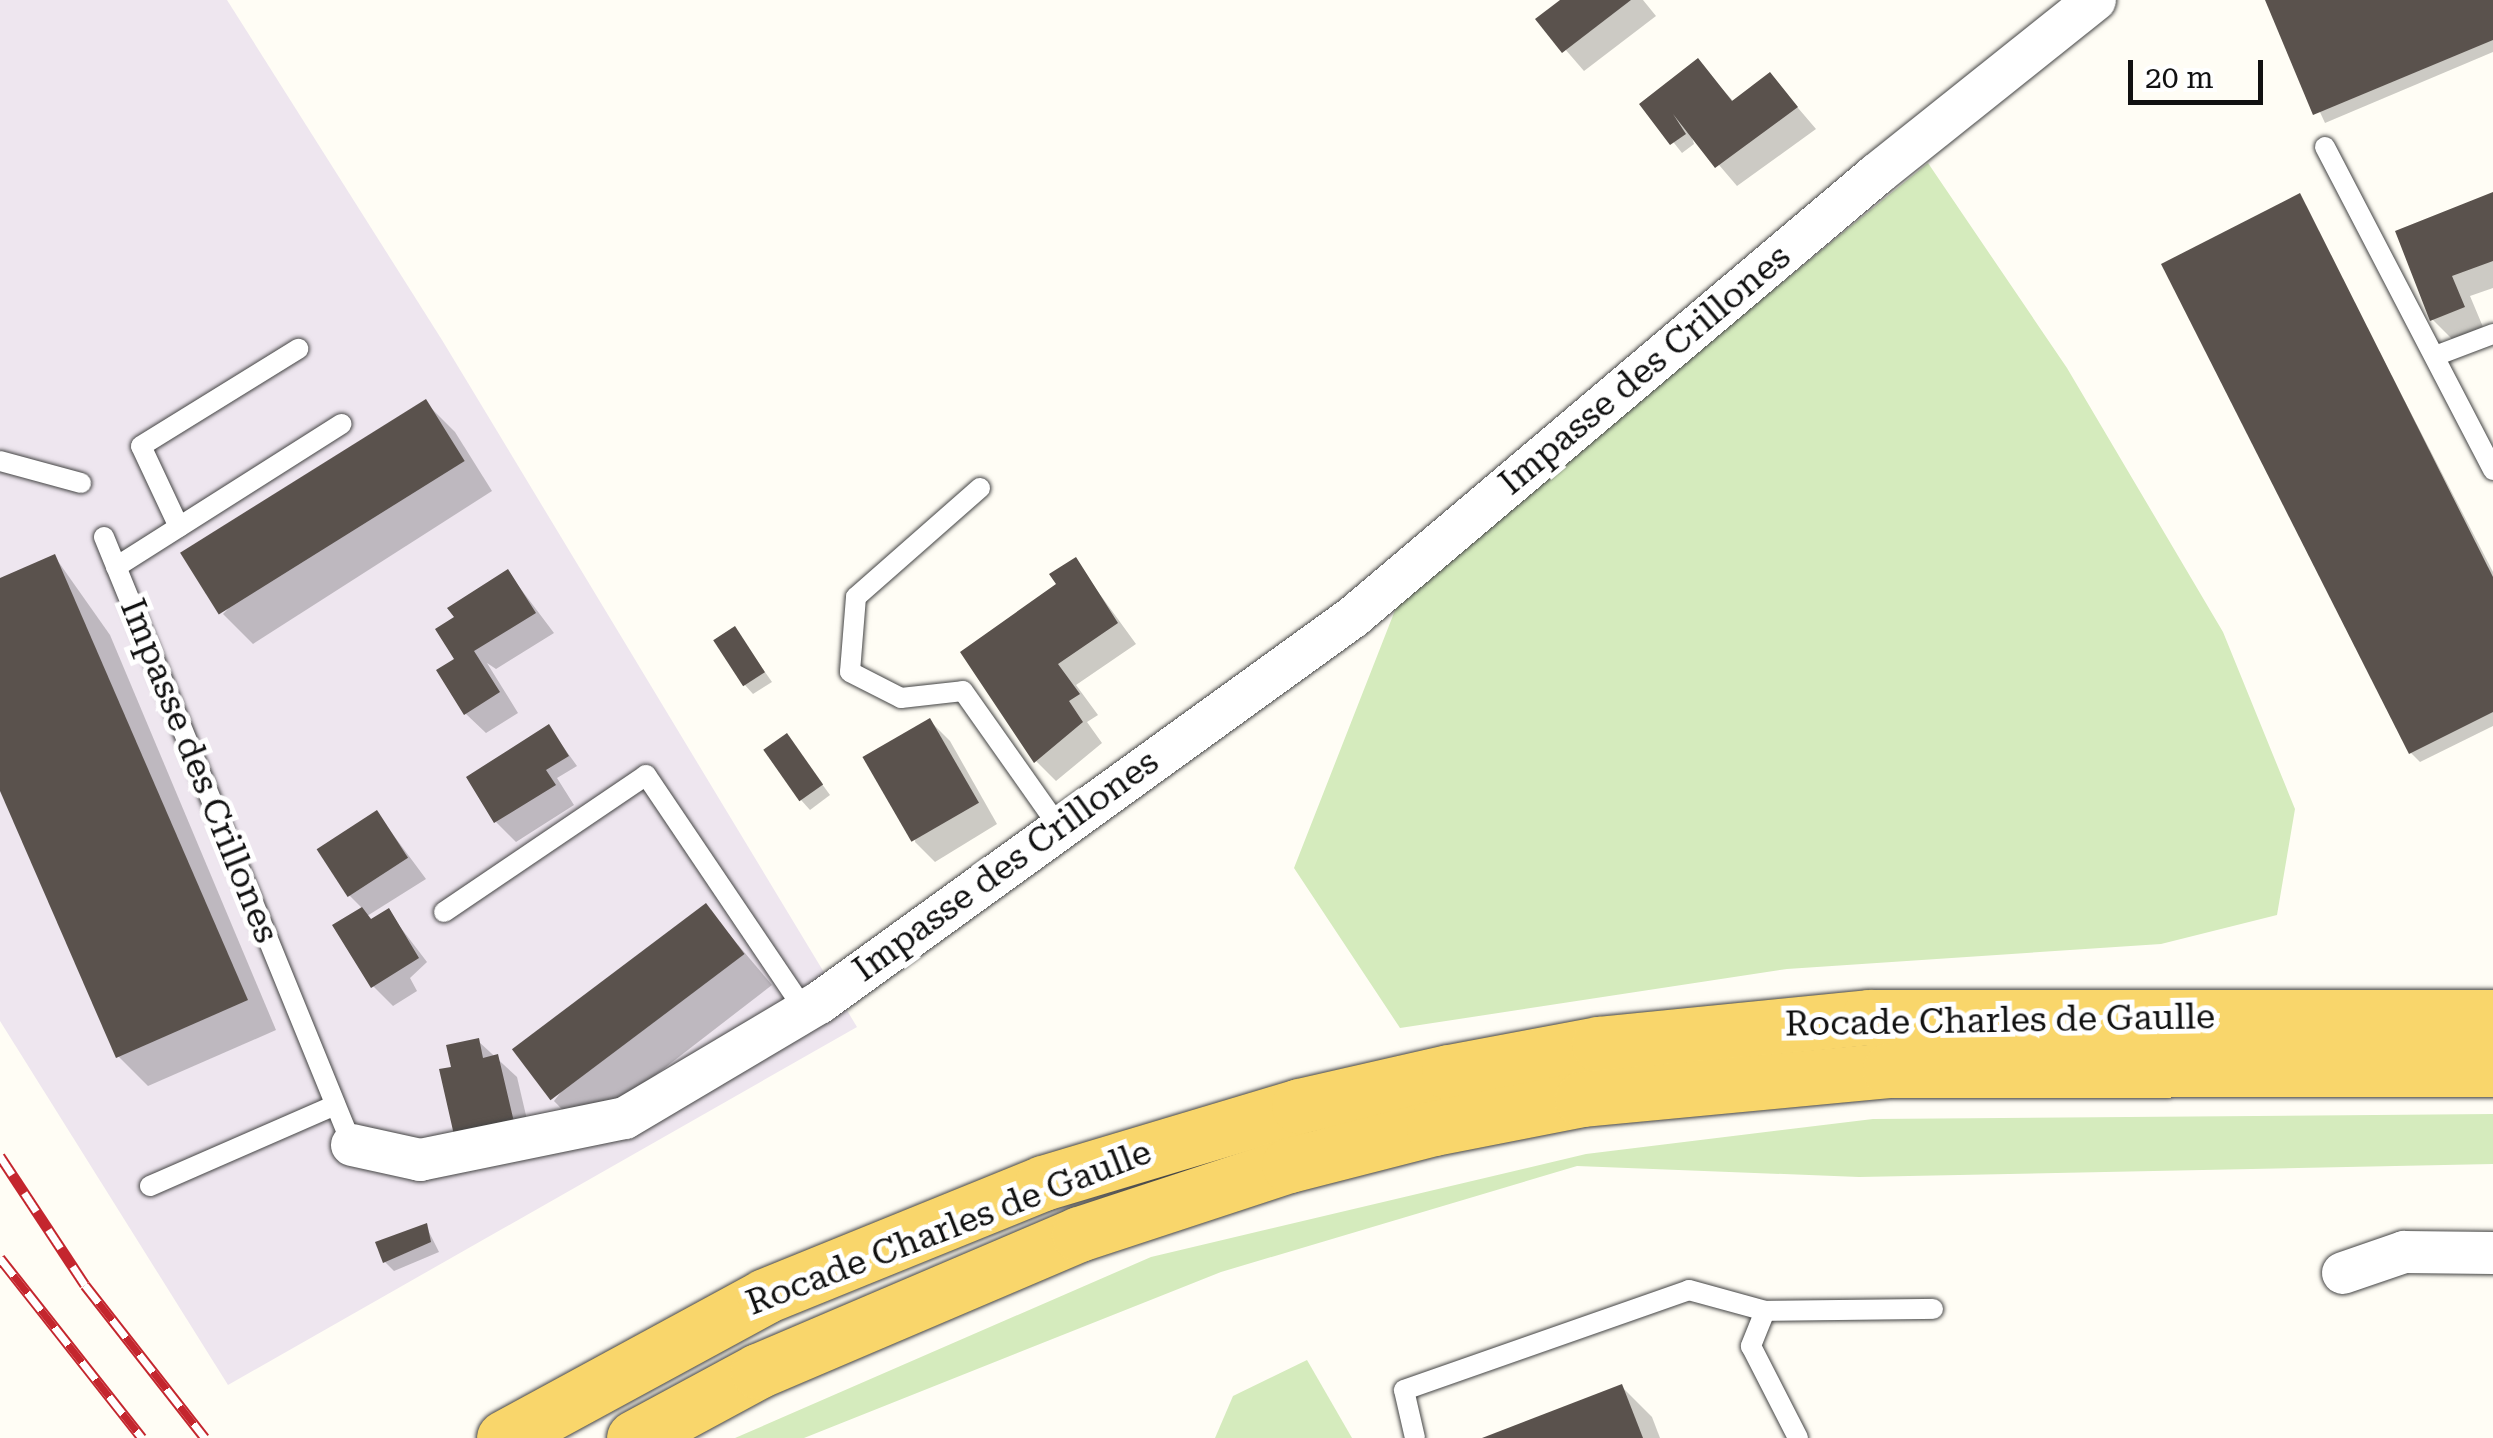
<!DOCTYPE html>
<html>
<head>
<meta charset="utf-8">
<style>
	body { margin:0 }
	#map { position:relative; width:2493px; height:1438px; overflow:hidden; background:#fffdf5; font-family:"Roboto Serif",serif }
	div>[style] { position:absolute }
	.industrial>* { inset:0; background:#eee6ef }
	.green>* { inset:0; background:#d5ebbd }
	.shadow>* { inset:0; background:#0003 }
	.building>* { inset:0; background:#5a524d; transform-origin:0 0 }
	.roads { filter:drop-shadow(0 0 2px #444) drop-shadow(0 0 2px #444) }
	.lane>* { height:20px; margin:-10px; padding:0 10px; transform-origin:10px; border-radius:10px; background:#fff }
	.street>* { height:42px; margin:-21px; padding:0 21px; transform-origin:21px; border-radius:21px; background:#fff }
	.primary>* { height:55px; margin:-27.5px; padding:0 27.5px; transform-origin:27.5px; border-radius:27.5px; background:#f9d66b }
	.rail>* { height:11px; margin-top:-5.5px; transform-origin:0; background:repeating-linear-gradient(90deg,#fff 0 22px,#c4262e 0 44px); box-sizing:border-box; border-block:2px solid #c4262e }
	span { translate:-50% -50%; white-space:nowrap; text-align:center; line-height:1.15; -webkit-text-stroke:10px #fff; paint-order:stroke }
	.street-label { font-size:35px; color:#111 }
	.scale { position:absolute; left:2128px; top:60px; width:135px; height:45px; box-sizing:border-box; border:5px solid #111; border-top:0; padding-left:12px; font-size:30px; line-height:35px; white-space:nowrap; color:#111; -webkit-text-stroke:8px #fff; paint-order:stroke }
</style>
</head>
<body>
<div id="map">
	<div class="industrial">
		<div style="clip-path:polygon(0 0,227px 0,442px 340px,857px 1027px,228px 1385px,0 1021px)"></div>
	</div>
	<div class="green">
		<div style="clip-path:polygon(1928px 163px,2067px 368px,2223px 632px,2295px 809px,2277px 915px,2161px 944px,1787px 969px,1400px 1028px,1294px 868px,1401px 595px)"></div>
		<div style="clip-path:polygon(2493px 1114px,2493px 1164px,1859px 1177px,1577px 1166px,1221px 1272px,804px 1438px,735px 1438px,1151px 1257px,1586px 1154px,1873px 1119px)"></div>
		<div style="clip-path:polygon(1307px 1360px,1352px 1438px,1215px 1438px,1233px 1396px)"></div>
	</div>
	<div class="shadow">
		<div style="clip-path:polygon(1564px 0,1643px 0,1656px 16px,1584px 71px,1539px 19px)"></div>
		<div style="clip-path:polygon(2268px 0,2493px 0,2493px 52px,2325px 123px)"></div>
		<div style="clip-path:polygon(1698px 62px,1734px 102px,1770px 75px,1816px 129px,1737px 186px,1690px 131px,1694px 144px,1682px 153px,1643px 104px)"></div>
		<div style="clip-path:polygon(2493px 193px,2493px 288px,2470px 296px,2483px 327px,2452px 339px,2432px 319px,2398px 232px)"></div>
		<div style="clip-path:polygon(2299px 196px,2493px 572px,2493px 726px,2420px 762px,2411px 753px)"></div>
		<div style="clip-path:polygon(425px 402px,455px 432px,492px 491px,253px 644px,223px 614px)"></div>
		<div style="clip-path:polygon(55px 557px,110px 635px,276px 1030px,148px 1086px,118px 1056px,0 784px,0 580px)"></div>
		<div style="clip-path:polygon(1075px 560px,1136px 644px,1076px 685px,1098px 715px,1087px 722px,1102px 743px,1056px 781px,1036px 761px,1059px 585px)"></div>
		<div style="clip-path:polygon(508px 572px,554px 633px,496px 669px,487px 663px,518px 713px,486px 733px,466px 714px,457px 618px)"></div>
		<div style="clip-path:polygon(735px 629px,772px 682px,753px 694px,744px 684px)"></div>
		<div style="clip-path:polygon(930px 721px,950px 741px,997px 824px,935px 862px,915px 842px)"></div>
		<div style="clip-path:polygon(549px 727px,577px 766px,557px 778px,574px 805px,516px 842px,496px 822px)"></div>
		<div style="clip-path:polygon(787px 736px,830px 795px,810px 810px,801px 800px)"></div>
		<div style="clip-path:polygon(377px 813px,426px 879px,367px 916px,373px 921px,388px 911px,427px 962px,410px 978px,417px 991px,393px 1006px,373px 986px,363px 909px,349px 895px)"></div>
		<div style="clip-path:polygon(706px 907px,772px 985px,583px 1131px,554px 1101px)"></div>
		<div style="clip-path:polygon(478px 1041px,517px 1077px,532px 1141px,454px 1069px)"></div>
		<div style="clip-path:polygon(426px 1226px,439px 1252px,394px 1271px,385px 1262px)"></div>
		<div style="clip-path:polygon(1622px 1387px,1652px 1417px,1660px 1438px,1488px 1438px)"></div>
	</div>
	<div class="building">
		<div style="clip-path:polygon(1560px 0,1631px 0,1562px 53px,1535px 19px)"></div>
		<div style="clip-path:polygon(2265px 0,2493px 0,2493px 40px,2313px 115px)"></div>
		<div style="clip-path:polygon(1698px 58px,1732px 101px,1770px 72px,1798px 107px,1715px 168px,1673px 114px,1686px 134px,1670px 145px,1639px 104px)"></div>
		<div style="clip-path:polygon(2493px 192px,2493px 261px,2452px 276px,2465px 307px,2430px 321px,2395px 231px)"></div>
		<div style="clip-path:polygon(2300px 193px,2493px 577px,2493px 712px,2409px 754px,2161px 264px)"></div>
		<div style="left:426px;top:399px;width:73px;height:290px;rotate:58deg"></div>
		<div style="clip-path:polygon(55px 554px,248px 1000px,116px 1058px,0 791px,0 578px)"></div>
		<div style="clip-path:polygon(1076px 557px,1118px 623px,1058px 664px,1080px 694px,1069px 701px,1083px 722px,1034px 763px,960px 652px,1056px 584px,1049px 574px)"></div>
		<div style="clip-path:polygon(508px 569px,536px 613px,474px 651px,500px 692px,464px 715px,436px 670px,454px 659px,435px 629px,454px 617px,447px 608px)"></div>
		<div style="left:735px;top:626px;width:55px;height:26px;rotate:57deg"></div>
		<div style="left:930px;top:718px;width:98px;height:78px;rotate:60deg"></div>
		<div style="clip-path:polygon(549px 724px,569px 756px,546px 770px,556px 785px,494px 823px,466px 777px)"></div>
		<div style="left:787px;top:733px;width:63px;height:29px;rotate:55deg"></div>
		<div style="left:377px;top:810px;width:57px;height:72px;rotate:57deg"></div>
		<div style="left:706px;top:903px;width:64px;height:243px;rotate:53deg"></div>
		<div style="clip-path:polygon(362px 907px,371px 919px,389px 908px,419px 958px,371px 988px,332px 925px)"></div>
		<div style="clip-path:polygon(479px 1038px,483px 1058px,498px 1054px,514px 1122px,454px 1135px,439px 1069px,451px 1067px,446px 1045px)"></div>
		<div style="clip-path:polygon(427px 1223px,431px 1242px,383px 1263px,375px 1242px)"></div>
		<div style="clip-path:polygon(1622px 1384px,1643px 1438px,1482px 1438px)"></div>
	</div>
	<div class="roads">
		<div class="lane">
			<div style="left:2325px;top:147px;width:364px;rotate:62.5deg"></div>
			<div style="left:2435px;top:356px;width:62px;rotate:-20.8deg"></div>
			<div style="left:0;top:461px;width:84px;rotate:15.2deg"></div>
			<div style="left:980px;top:488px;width:165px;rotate:138.7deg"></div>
			<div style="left:856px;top:597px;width:75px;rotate:94.6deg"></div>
			<div style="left:850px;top:672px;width:57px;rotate:27deg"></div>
			<div style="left:901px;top:698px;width:62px;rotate:-6.4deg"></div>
			<div style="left:963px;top:691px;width:166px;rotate:54.8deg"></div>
			<div style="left:179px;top:527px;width:89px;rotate:-115.1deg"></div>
			<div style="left:141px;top:446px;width:185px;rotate:-31.7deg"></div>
			<div style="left:104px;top:537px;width:657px;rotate:67.81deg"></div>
			<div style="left:116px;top:567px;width:267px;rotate:-32.4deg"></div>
			<div style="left:444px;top:912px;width:244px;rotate:-34.1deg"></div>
			<div style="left:646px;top:775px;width:286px;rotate:56deg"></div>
			<div style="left:150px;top:1186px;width:202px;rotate:-23.6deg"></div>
			<div style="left:1765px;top:1311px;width:38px;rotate:112deg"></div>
			<div style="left:1751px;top:1346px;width:103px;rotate:62.9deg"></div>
			<div style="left:1415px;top:1438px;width:49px;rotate:-102.9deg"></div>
			<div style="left:1404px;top:1390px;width:302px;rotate:-19.3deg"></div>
			<div style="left:1689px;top:1290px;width:79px;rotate:15.4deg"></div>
			<div style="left:1765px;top:1311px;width:168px;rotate:-0.7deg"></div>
		</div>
		<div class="street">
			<div style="left:352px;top:1145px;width:70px;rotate:12.4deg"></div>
			<div style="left:420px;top:1160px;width:209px;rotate:-11.6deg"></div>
			<div style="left:625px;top:1118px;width:226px;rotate:-30.7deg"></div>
			<div style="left:819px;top:1003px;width:659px;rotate:-35.86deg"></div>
			<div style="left:1353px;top:617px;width:686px;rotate:-40.21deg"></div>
			<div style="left:1877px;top:174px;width:279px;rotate:-38.6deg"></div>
			<div style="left:2343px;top:1273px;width:65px;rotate:-19deg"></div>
			<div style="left:2404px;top:1252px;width:89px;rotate:0.6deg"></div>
		</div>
		<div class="primary">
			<div style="left:504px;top:1438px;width:297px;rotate:-28.5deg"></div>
			<div style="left:765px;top:1296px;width:300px;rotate:-22.1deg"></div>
			<div style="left:1043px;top:1183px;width:267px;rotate:-16.7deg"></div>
			<div style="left:1299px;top:1106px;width:154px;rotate:-12.8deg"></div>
			<div style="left:1449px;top:1072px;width:153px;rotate:-10.6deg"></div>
			<div style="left:1599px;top:1044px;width:271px;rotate:-5.7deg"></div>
			<div style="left:1869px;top:1017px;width:624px"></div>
			<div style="left:634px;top:1438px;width:141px;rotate:-28.4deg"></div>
			<div style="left:758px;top:1371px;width:349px;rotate:-23.1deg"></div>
			<div style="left:1079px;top:1234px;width:221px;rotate:-18.2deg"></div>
			<div style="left:1289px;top:1165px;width:150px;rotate:-14.3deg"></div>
			<div style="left:1434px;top:1128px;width:151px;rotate:-11.1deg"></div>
			<div style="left:1582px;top:1099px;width:309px;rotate:-5.4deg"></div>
			<div style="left:1890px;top:1070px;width:603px;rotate:-0.1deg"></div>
		</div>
	</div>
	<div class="rail">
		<div style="left:0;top:1156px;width:154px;rotate:56.6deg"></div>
		<div style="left:85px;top:1285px;width:194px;rotate:51.9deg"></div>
		<div style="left:0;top:1258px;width:229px;rotate:51.7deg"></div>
	</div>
	<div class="street-label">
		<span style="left:1645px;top:370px;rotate:-40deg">Impasse des Crillones</span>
		<span style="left:199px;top:771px;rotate:68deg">Impasse des Crillones</span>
		<span style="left:1006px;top:866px;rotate:-36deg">Impasse des Crillones</span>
		<span style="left:2000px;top:1021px;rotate:-1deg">Rocade Charles de Gaulle</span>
		<span style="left:949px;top:1228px;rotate:-21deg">Rocade Charles de Gaulle</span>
	</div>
	<div class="scale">20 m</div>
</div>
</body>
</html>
